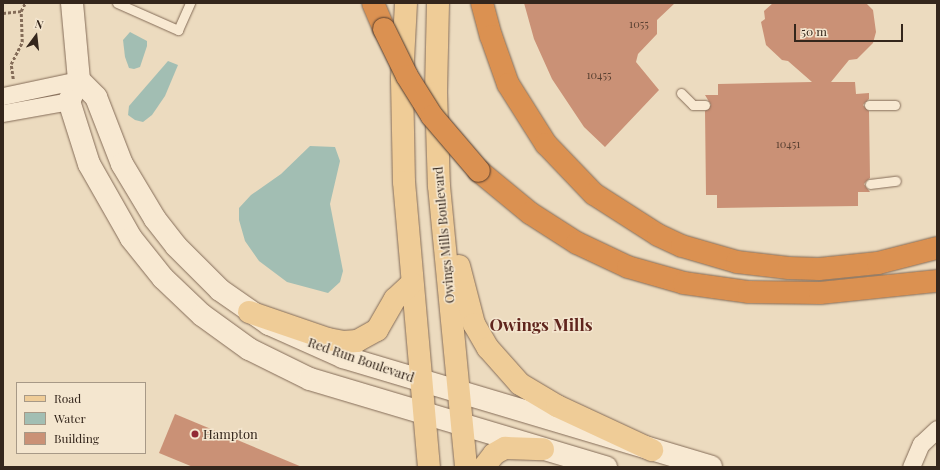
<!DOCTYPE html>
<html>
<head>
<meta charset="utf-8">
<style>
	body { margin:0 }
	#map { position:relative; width:940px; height:470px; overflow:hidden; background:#ecdbbf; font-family:"Playfair Display",serif }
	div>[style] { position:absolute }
	.water>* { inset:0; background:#a2beb3 }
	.building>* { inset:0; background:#ca9176 }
	.path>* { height:2.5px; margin-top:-1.25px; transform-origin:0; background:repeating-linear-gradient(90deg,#846c58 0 3px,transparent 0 5px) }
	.roads { filter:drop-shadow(0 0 1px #846c58) drop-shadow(0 0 1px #846c58) }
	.lane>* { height:9px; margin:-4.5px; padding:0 4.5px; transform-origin:4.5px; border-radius:4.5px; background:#f8e9d2 }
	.street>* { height:17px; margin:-8.5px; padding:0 8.5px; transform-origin:8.5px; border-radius:8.5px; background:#f8e9d2 }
	.secondary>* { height:22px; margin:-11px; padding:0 11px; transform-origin:11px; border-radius:11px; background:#f8e9d2 }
	.primary>* { height:22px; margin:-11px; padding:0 11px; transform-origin:11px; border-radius:11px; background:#efcc97 }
	.highway>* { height:22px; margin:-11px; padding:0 11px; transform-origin:11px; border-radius:11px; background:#db9151 }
	.bridges { filter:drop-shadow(0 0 1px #523b2d) drop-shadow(0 0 1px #523b2d) }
	.highway-bridge>* { height:22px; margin:-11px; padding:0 11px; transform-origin:11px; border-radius:11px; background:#db9151 }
	.dots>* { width:11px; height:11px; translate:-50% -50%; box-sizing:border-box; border:2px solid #f4e6cf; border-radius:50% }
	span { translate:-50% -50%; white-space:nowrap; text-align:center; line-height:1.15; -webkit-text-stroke:3px #f4e6cf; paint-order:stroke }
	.number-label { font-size:11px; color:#5a4132 }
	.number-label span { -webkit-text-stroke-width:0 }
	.street-label { font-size:13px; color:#34261c }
	.poi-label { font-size:13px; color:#34261c }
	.left { translate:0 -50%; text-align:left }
	.district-label { font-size:17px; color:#60251d; font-weight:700 }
	.frame { position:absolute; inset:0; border:4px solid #34261c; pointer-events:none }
	.legend { position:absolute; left:16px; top:382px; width:130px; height:72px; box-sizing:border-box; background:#f4e6cf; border:1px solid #a79987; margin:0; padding:5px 7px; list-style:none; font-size:12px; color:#34261c }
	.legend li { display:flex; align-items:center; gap:8px; height:20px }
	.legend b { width:20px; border:1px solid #a79987 }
	.north { position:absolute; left:16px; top:16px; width:40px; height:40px; -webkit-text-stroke:3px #f4e6cf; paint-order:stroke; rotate:15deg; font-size:11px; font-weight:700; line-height:16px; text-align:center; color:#34261c }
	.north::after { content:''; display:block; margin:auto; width:14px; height:18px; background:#34261c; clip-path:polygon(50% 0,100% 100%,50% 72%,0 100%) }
	.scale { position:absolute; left:794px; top:24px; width:109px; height:18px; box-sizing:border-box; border:2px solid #34261c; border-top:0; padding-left:5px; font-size:12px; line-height:14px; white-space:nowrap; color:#34261c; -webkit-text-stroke:3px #f4e6cf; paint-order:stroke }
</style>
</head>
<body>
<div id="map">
	<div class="water">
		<div style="clip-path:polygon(130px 32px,147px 41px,147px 46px,140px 67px,134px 69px,129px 68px,125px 57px,123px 40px)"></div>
		<div style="clip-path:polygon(168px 61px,178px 65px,165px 96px,152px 115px,143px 122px,135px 120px,128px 115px,129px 106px)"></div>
		<div style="clip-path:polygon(310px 146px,335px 147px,340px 161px,330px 204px,343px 271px,340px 282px,328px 293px,287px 282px,259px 261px,245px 241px,239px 220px,239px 208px,251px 195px,281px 174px)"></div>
	</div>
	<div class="building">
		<div style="clip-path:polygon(524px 3px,675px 3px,657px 20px,657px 34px,638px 54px,636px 62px,659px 90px,605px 147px,584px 127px,552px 79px,534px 39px)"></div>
		<div style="clip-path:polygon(773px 3px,866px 3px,873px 10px,876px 32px,873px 43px,857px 59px,849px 60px,831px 82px,855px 82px,856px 94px,869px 93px,869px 99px,863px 105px,869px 111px,870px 178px,864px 184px,870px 192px,858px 192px,858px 206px,717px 208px,717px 195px,706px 195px,705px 111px,711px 105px,705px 95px,718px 95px,718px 84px,812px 82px,788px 61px,782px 60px,766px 45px,761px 22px,765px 19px,764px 11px)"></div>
		<div style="clip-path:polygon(175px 414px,302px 467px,193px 467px,159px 453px)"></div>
	</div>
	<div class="path">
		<div style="left:3px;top:13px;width:18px;rotate:-6deg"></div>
		<div style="left:13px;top:79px;width:15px;rotate:-98deg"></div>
		<div style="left:11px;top:64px;width:25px;rotate:-63deg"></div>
		<div style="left:22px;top:42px;width:31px;rotate:-92deg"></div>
		<div style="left:21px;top:11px;width:9px;rotate:-63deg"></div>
	</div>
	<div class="roads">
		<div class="lane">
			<div style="left:117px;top:3px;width:67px;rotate:23.9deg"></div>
			<div style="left:178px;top:30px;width:30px;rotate:-66deg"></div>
			<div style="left:681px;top:93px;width:17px;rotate:45deg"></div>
			<div style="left:693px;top:105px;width:12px"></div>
			<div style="left:869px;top:105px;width:26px"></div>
			<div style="left:870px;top:184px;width:26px;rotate:-7deg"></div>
		</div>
		<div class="street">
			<div style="left:3px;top:96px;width:78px;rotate:-11.9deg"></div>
			<div style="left:3px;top:113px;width:67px;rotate:-10.3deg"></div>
			<div style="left:911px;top:467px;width:25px;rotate:-67deg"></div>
			<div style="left:921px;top:444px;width:22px;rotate:-43deg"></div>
		</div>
		<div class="secondary">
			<div style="left:72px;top:3px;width:77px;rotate:84.8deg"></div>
			<div style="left:79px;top:80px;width:23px;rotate:115deg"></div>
			<div style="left:69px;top:101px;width:66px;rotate:72.4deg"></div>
			<div style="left:89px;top:164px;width:85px;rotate:60.4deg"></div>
			<div style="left:131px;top:238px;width:51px;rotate:51.3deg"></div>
			<div style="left:163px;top:278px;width:54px;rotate:43.5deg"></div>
			<div style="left:202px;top:315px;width:58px;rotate:35.9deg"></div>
			<div style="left:249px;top:349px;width:68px;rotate:26.2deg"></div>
			<div style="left:310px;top:379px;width:309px;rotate:16.6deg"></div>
			<div style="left:79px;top:80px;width:24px;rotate:45deg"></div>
			<div style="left:96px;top:97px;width:72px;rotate:68.8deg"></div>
			<div style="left:122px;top:164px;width:64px;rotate:59deg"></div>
			<div style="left:155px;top:219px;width:34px;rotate:52deg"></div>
			<div style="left:176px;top:246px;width:62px;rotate:45deg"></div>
			<div style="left:220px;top:290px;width:60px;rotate:34.8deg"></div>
			<div style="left:269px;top:324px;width:81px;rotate:24deg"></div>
			<div style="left:343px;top:357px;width:384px;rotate:16.6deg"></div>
		</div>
		<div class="primary">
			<div style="left:406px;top:3px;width:76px;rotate:93deg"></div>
			<div style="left:402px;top:79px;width:103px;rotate:88.9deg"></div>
			<div style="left:404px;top:182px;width:286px;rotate:85deg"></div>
			<div style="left:438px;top:3px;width:90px;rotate:91.3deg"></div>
			<div style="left:436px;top:93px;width:93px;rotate:88.2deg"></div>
			<div style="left:439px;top:186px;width:282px;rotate:84.5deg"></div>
			<div style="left:459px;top:266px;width:60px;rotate:75.5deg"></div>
			<div style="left:474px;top:324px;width:28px;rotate:60deg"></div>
			<div style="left:488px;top:348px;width:48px;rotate:48.4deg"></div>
			<div style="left:520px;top:384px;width:43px;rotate:30.7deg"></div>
			<div style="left:557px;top:406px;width:105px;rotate:24.9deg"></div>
			<div style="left:249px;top:312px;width:83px;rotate:18.9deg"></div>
			<div style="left:328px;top:339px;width:16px;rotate:11deg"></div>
			<div style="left:344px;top:342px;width:13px;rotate:-4deg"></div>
			<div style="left:357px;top:341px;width:23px;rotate:-29deg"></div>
			<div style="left:377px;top:330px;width:36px;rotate:-60deg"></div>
			<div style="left:395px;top:299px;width:23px;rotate:-43deg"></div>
			<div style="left:484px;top:467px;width:16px;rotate:-52deg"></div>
			<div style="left:494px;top:454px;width:13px;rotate:-29deg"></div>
			<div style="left:505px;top:448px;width:38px;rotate:2deg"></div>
		</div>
		<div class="highway">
			<div style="left:373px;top:3px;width:28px;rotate:67deg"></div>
			<div style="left:482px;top:3px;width:34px;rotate:75deg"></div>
			<div style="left:491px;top:36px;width:51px;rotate:70.5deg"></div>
			<div style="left:508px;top:84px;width:71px;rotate:57.7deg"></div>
			<div style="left:546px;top:144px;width:69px;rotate:46.2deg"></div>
			<div style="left:594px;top:194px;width:76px;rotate:32.6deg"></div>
			<div style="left:658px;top:235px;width:26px;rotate:25deg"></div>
			<div style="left:682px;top:246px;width:57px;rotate:16.2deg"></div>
			<div style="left:737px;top:262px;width:52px;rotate:6.6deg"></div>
			<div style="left:789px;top:268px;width:30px;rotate:2deg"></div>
			<div style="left:819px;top:269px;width:59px;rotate:-5.8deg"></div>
			<div style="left:878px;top:263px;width:61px;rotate:-14.3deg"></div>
			<div style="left:479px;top:171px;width:66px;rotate:39.5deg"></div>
			<div style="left:530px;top:213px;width:56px;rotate:32.6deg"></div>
			<div style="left:577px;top:243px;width:56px;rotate:25.2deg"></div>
			<div style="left:628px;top:267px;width:58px;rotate:15.9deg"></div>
			<div style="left:684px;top:283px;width:66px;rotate:7.9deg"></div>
			<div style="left:749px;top:292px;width:71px;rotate:0.8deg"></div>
			<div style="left:820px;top:293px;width:118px;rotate:-5.9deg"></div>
		</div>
	</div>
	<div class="bridges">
		<div class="highway-bridge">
			<div style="left:384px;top:29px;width:52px;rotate:63.9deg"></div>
			<div style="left:407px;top:76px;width:47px;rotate:58deg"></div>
			<div style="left:432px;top:116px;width:72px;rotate:49.5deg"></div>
		</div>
	</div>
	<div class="dots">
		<div style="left:195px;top:434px;background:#922a35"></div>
	</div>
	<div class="number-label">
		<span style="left:639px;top:24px">1055</span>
		<span style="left:599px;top:75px">10455</span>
		<span style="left:788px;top:144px">10451</span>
	</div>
	<div class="street-label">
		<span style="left:444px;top:235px;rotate:-95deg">Owings Mills Boulevard</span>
		<span style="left:361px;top:360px;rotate:19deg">Red Run Boulevard</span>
	</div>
	<div class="poi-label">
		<span class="left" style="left:203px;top:434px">Hampton</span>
	</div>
	<div class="district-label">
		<span style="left:541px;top:325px">Owings Mills</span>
	</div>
	<div class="frame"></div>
	<ul class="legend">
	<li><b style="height:5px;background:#efcc97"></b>Road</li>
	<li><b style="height:11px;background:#a2beb3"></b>Water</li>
	<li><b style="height:11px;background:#ca9176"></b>Building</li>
	</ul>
	<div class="north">N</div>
	<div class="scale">50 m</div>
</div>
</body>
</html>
